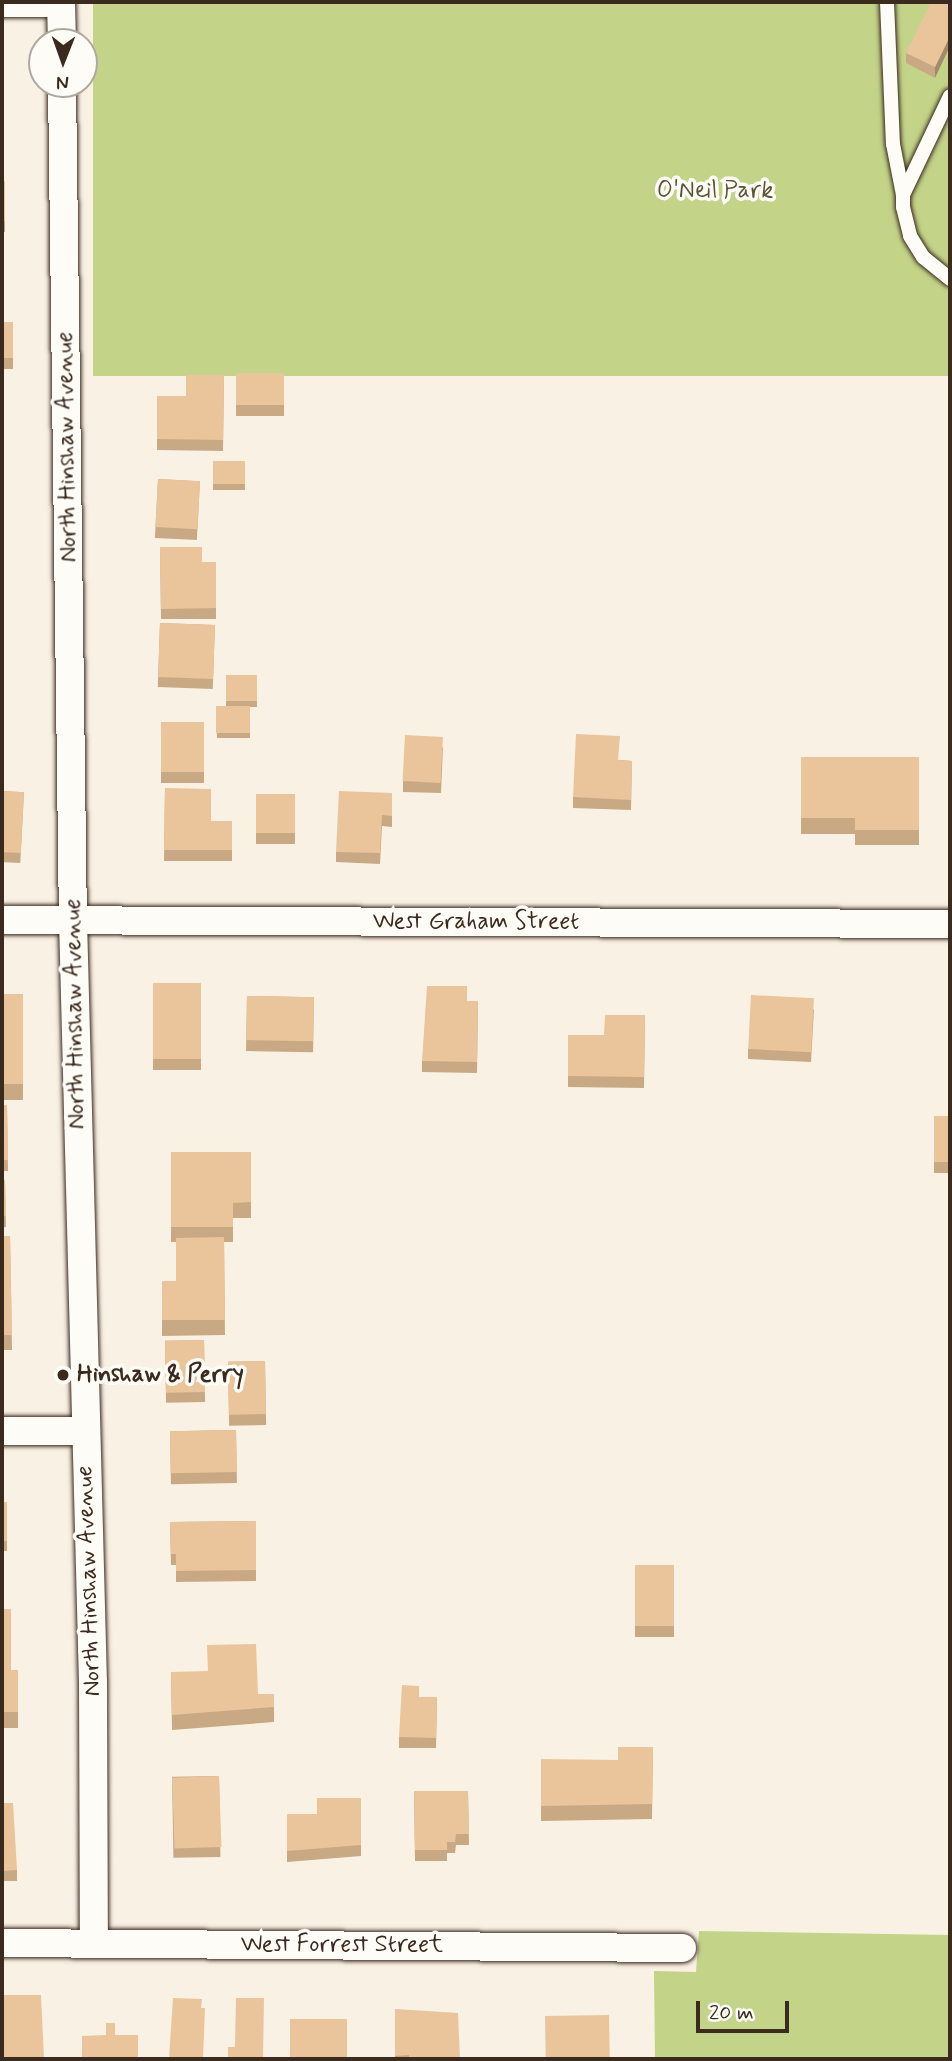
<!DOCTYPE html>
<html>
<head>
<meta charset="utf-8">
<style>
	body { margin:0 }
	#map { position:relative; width:952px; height:2061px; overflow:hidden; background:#f9f1e4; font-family:Mynerve,sans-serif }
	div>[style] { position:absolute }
	.green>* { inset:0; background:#c3d388; transform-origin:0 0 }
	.roads { filter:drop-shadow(0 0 2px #3b2a1e) drop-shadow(0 0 2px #3b2a1e) }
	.lane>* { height:14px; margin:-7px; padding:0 7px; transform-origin:7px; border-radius:7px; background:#fdfcf7 }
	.street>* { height:28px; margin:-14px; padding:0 14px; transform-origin:14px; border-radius:14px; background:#fdfcf7 }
	.wall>* { inset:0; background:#c9a984; transform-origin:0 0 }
	.shaded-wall>* { inset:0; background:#a4896c }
	.building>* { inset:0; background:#eac49a; transform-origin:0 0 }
	.dots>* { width:19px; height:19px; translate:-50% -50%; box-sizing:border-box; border:4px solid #fdfcf7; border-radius:50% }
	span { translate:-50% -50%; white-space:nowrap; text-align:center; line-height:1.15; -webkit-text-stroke:7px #fdfcf7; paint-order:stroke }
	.park-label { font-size:24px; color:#5d5438 }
	.street-label { font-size:24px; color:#3b2a1e }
	.poi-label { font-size:24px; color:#3b2a1e; font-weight:700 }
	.left { translate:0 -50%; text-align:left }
	.frame { position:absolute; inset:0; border:4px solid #3b2a1e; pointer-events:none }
	.north { position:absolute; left:28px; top:28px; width:70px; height:70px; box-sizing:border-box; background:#fdfcf7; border:2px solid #afa8a0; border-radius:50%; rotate:181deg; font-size:19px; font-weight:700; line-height:28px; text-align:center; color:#3b2a1e }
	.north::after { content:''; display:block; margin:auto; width:24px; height:32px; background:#3b2a1e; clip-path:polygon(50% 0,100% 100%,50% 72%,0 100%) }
	.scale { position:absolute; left:696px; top:2001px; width:93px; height:32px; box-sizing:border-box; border:4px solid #3b2a1e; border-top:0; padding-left:9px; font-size:21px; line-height:24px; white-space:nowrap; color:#3b2a1e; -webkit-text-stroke:5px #fdfcf7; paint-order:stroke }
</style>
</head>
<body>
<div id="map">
	<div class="green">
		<div style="left:93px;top:2px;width:857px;height:374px"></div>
		<div style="clip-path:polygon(699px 1931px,950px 1935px,950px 2059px,655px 2059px,654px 1971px,696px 1972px)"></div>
	</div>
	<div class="roads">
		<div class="lane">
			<div style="left:887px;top:2px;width:142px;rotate:87.6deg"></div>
			<div style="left:893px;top:144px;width:52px;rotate:78.9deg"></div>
			<div style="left:950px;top:96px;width:110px;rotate:115.4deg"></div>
			<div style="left:903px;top:195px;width:12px;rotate:90deg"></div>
			<div style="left:903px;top:207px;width:30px;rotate:76deg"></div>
			<div style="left:910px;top:236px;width:25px;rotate:58deg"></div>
			<div style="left:923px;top:257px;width:35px;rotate:39deg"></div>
		</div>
		<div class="street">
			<div style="left:61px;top:2px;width:40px;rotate:88.6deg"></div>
			<div style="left:2px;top:3px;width:59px"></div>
			<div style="left:62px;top:84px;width:836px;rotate:89.25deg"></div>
			<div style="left:73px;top:920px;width:763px;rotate:88.5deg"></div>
			<div style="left:93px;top:1683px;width:261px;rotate:89.8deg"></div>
			<div style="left:2px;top:920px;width:948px;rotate:0.24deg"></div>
			<div style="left:2px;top:1431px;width:83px"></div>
			<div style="left:2px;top:1943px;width:680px;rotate:0.42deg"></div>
		</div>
	</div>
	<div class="wall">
		<div style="clip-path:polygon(950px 2px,935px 78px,906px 63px,906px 53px)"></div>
		<div style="left:2px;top:181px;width:3px;height:51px"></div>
		<div style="left:2px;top:322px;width:11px;height:47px"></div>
		<div style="left:236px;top:373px;width:48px;height:43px"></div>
		<div style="clip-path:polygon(224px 375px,223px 451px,157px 450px,157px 396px,186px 396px)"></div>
		<div style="left:213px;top:461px;width:32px;height:29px"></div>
		<div style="left:158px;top:479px;width:42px;height:59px;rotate:3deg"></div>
		<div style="clip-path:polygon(160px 547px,202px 562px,216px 562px,216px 619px,161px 619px)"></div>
		<div style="left:160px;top:623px;width:55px;height:64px;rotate:2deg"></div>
		<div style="clip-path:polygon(257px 675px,257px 707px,250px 707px,250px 738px,217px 738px,216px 706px,226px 706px,226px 676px)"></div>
		<div style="left:161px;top:722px;width:43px;height:61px"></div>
		<div style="clip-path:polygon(443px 747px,441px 793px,403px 792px,403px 781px)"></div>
		<div style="clip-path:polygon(801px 757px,919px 757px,919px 845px,855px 845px,855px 834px,801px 834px)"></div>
		<div style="clip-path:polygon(619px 760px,632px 761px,631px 810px,573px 808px,573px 797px)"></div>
		<div style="clip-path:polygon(165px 788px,211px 821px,232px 821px,232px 861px,164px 861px)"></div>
		<div style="left:2px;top:791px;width:22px;height:71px;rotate:3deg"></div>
		<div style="clip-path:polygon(392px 793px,392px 827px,382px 826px,380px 864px,336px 862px,336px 852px)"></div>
		<div style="left:256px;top:794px;width:39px;height:50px"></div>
		<div style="left:153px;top:983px;width:48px;height:87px"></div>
		<div style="left:2px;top:994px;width:21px;height:106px"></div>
		<div style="left:247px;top:996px;width:67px;height:55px;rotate:1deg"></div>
		<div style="clip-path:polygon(467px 1001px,478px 1001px,477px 1073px,422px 1072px,422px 1061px)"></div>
		<div style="clip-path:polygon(814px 1009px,811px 1062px,748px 1059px,748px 1049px)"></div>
		<div style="clip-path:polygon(645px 1015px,644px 1088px,568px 1087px,568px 1035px,604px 1035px)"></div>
		<div style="clip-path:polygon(2px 1105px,7px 1105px,8px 1171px,2px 1171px)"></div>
		<div style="left:934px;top:1116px;width:16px;height:57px"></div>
		<div style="clip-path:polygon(171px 1152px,251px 1152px,251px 1218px,233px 1218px,233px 1242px,224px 1242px,225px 1335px,162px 1336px,162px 1281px,176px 1281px,176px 1242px,171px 1242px)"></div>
		<div style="clip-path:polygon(2px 1180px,5px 1180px,6px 1227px,2px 1227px)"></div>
		<div style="clip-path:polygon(2px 1236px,10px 1236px,12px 1350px,2px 1350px)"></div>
		<div style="left:204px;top:1340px;width:62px;height:39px;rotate:89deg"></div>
		<div style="left:265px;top:1361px;width:64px;height:37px;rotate:89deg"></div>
		<div style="left:236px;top:1430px;width:53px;height:66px;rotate:89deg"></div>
		<div style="left:2px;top:1502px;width:5px;height:49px"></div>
		<div style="clip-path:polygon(256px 1521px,256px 1581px,176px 1582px,176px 1565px,171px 1565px,170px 1522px)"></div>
		<div style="left:674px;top:1565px;width:72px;height:39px;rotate:90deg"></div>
		<div style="clip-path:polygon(2px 1609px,11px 1670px,18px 1670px,18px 1728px,2px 1728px)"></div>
		<div style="clip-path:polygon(171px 1672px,258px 1694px,274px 1694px,274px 1722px,172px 1730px)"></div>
		<div style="clip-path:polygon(419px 1697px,437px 1697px,436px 1748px,399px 1748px,399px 1737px)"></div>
		<div style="clip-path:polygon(653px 1747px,652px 1819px,541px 1821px,541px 1806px,618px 1760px)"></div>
		<div style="left:219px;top:1776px;width:81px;height:47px;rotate:89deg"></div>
		<div style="clip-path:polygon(414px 1791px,468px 1791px,469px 1845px,456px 1845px,455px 1853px,447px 1853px,447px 1861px,415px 1861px)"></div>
		<div style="clip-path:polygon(361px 1798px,361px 1856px,287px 1862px,287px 1814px,317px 1814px)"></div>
		<div style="clip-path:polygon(2px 1803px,17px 1870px,17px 1881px,2px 1881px)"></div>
		<div style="clip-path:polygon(395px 2009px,460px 2059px,395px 2059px)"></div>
	</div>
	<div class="shaded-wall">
		<div style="clip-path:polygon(950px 36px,950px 46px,935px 78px,935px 67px)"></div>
	</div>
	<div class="building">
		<div style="clip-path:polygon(931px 2px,950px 2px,950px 36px,935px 67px,906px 53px)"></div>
		<div style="left:2px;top:181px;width:3px;height:40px"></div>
		<div style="left:2px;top:322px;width:11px;height:36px"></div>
		<div style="left:236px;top:373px;width:48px;height:32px"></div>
		<div style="clip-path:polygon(186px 375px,224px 375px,223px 440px,157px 439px,157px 396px,186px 396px)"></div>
		<div style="left:213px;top:461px;width:32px;height:23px"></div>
		<div style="left:158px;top:479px;width:42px;height:48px;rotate:3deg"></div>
		<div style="clip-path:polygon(160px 547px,202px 547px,202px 562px,216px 562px,216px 608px,161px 609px)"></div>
		<div style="left:160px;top:623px;width:55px;height:54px;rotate:2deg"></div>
		<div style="left:257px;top:675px;width:26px;height:31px;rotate:90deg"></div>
		<div style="left:216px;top:706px;width:34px;height:27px"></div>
		<div style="left:161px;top:722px;width:43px;height:50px"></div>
		<div style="clip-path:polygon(576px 734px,620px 736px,618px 760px,632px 761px,631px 800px,573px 797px)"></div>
		<div style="left:405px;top:735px;width:38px;height:46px;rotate:3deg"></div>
		<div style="clip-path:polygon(801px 757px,919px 757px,919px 830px,855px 830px,855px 818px,801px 818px)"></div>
		<div style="clip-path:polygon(165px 788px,211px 789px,211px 821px,232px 821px,232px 850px,164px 850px)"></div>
		<div style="left:2px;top:791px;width:22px;height:61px;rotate:3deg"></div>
		<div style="clip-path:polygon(339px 791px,392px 793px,392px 816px,382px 815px,380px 853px,336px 852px)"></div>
		<div style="left:256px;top:794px;width:39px;height:39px"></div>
		<div style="left:153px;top:983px;width:48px;height:76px"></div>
		<div style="clip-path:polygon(427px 986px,467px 986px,467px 1001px,478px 1001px,477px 1062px,422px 1061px)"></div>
		<div style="left:2px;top:994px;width:21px;height:90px"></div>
		<div style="left:751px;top:995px;width:63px;height:54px;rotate:3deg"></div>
		<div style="left:247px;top:996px;width:67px;height:44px;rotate:1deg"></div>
		<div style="clip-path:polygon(605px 1015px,645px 1015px,644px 1077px,568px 1076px,568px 1035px,604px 1035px)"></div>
		<div style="clip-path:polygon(2px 1105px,7px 1105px,8px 1160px,2px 1160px)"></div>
		<div style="left:934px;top:1116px;width:16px;height:46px"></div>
		<div style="clip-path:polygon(171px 1152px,251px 1152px,251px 1202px,233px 1203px,233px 1227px,171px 1227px)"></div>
		<div style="clip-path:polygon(2px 1180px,5px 1180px,6px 1216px,2px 1216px)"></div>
		<div style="clip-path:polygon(2px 1236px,10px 1236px,12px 1335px,2px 1335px)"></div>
		<div style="clip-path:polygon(224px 1237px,225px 1320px,162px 1320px,162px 1281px,176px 1281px,176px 1238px)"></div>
		<div style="left:204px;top:1340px;width:52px;height:39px;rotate:89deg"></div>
		<div style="left:265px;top:1361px;width:53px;height:37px;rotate:89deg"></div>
		<div style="left:236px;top:1430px;width:42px;height:66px;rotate:89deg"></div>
		<div style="left:2px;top:1502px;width:5px;height:39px"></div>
		<div style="clip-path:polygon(256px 1521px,256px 1570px,176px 1571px,176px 1554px,171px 1554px,170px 1522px)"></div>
		<div style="left:674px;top:1565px;width:61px;height:39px;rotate:90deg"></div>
		<div style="clip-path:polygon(2px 1609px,11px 1609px,11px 1670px,18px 1670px,18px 1712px,2px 1712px)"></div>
		<div style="clip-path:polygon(256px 1644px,258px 1694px,274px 1694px,274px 1707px,172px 1715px,171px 1672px,208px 1671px,207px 1645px)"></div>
		<div style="clip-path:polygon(402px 1685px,419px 1686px,419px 1697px,437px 1697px,436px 1738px,399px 1737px)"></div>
		<div style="clip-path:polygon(618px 1747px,653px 1747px,652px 1804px,541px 1806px,541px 1759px,618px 1760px)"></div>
		<div style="left:219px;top:1776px;width:71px;height:47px;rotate:88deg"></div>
		<div style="clip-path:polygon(414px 1791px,468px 1791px,469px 1834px,456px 1834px,455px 1842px,447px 1842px,447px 1850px,415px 1850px)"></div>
		<div style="clip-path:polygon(317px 1798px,361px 1798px,361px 1845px,287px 1851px,287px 1814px,317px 1814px)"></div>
		<div style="clip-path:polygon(2px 1803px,13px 1803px,17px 1870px,2px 1871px)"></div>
		<div style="clip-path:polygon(4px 1995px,41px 1995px,44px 2059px,2px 2059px,2px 2007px,4px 2007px)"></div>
		<div style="clip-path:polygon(173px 1998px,202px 1999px,201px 2008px,205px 2008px,203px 2059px,169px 2059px)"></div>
		<div style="clip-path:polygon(236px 1998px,264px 1998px,263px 2059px,228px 2059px,228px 2047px,235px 2047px)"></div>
		<div style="clip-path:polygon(395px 2009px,458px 2013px,460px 2059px,409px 2059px,409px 2055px,395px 2056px)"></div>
		<div style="left:609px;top:2015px;width:44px;height:64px;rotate:89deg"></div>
		<div style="left:290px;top:2019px;width:57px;height:40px"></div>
		<div style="clip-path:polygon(106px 2023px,115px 2023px,115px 2035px,138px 2035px,138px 2059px,82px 2059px,82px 2036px,106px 2035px)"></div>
	</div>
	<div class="dots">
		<div style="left:63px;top:1375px;background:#3b2a1e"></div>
	</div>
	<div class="park-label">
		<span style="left:715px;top:191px">O'Neil Park</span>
	</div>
	<div class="street-label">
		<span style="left:67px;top:447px;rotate:-91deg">North Hinshaw Avenue</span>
		<span style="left:476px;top:922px">West Graham Street</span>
		<span style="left:75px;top:1014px;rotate:-91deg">North Hinshaw Avenue</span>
		<span style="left:89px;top:1581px;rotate:-92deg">North Hinshaw Avenue</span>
		<span style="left:342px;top:1945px">West Forrest Street</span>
	</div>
	<div class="poi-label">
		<span class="left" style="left:77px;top:1375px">Hinshaw &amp; Perry</span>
	</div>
	<div class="frame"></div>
	<div class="north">N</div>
	<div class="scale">20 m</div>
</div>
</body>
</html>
